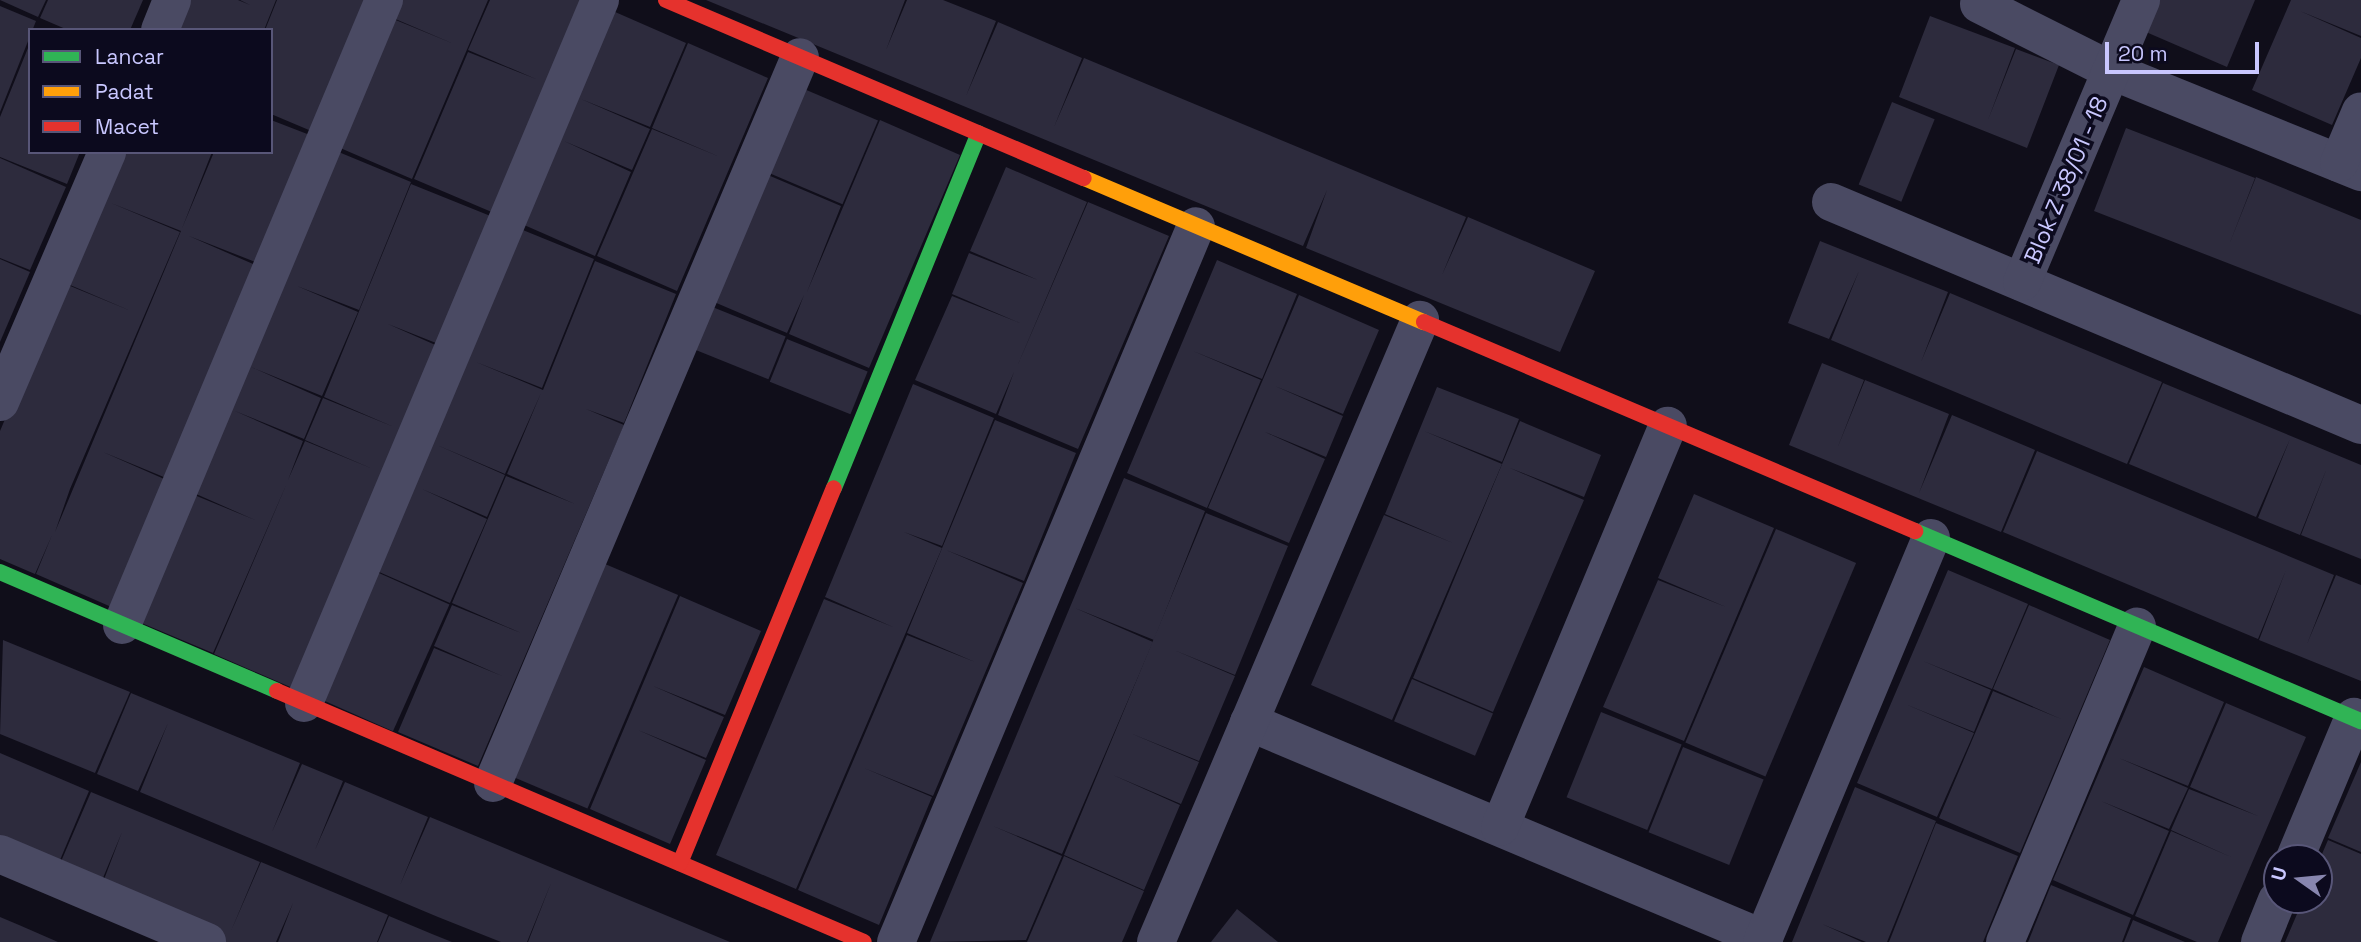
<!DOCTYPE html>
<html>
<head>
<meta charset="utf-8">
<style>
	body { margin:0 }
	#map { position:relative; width:2361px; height:942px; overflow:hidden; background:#100e1a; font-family:"Space Grotesk",sans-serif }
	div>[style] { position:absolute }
	.building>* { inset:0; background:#2d2b3d; transform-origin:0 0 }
	.street>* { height:38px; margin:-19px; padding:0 19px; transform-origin:19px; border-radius:19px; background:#4a4a63 }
	.fast>* { height:16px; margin:-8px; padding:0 8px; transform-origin:8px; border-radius:8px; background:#30b455 }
	.slow>* { height:16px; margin:-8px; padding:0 8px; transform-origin:8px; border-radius:8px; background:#ff9f0a }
	.jam>* { height:16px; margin:-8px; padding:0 8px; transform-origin:8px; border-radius:8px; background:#e5322d }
	span { translate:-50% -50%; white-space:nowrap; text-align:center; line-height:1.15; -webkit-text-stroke:7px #0c0a1e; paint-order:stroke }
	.street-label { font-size:23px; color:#c9c7ff }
	.legend { position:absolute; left:28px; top:28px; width:245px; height:126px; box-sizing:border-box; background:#0c0a1e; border:2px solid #585678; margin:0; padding:9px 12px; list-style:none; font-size:21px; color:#c9c7ff }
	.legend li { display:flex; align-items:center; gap:14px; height:35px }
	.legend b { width:35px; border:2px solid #585678 }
	.north { position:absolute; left:2263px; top:844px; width:70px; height:70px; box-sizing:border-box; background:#0c0a1e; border:2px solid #585678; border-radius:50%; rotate:285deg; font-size:19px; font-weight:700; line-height:28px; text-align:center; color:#c9c7ff }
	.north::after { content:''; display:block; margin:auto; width:24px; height:32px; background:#8886af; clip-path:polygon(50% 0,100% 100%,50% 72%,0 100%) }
	.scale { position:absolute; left:2105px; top:42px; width:154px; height:32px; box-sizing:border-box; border:4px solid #c9c7ff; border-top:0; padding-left:9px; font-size:21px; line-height:24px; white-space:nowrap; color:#c9c7ff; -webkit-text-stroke:5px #0c0a1e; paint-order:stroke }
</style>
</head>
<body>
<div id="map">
	<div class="building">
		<div style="clip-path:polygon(0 0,46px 0,38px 17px)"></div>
		<div style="clip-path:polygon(48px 0,143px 0,130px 30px,68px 30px,40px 18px)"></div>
		<div style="clip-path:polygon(181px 0,238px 0,250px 5px,240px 0,276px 0,264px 30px,168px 30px)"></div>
		<div style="clip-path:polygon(277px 0,373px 0,316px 133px,271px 114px,271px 30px,265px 30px)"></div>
		<div style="clip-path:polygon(393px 0,488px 0,412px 179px,331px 144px,386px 16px,454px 44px,386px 15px)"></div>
		<div style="clip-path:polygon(490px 0,583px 0,494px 213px,414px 179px,468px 52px,536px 79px,468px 50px)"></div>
		<div style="clip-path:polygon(706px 0,905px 0,886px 50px,907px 0,943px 0,996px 21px,966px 96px,998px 22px,1082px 58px,1054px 127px,1084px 58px,1466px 217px,1442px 275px,1468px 217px,1595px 271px,1560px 352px,1306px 248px,1327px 190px,1303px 246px)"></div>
		<div style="clip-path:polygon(2160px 0,2255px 0,2227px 67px,2146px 32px)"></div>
		<div style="clip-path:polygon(2291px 0,2361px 0,2361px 36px,2300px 11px,2361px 38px,2361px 58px,2332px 125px,2252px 90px)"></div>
		<div style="clip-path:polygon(0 6px,36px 21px,0 112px)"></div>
		<div style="clip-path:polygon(606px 8px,686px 43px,650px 127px,581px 99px,650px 129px,632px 170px,564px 141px,631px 172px,595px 256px,515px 221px)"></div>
		<div style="clip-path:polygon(1930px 16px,2015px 48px,1988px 120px,2016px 49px,2059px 65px,2027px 148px,1899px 97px)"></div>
		<div style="clip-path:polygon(30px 43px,30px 152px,80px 152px,67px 184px,0 157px,0 117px)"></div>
		<div style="clip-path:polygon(688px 43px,768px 78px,677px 291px,597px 256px,652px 129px,720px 157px,652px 128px)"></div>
		<div style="left:797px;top:86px;width:88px;height:91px;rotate:23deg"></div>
		<div style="left:1892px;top:102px;width:46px;height:89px;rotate:22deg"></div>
		<div style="clip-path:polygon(271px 120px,315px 137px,263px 265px,189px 236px,262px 268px,171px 480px,103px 452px,171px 482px,116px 609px,36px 574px,52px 535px,35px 574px,0 559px,0 431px,63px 283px,131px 311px,63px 282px,118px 152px,212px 152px,181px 231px,111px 203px,180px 232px,70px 489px,55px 532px,214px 152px,271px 152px)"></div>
		<div style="clip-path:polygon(880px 120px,960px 155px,869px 368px,789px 334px,804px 295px,787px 333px,707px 299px,761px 172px,841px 206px,807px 292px)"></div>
		<div style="clip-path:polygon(2126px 128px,2255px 178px,2229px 245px,2256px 177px,2361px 220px,2361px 315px,2094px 211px)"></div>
		<div style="clip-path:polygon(329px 148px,411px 182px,359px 310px,297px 286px,358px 312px,322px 396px,251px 367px,321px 398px,304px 439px,235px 411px,303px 441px,288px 480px,305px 441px,373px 469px,305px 440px,323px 398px,394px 427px,324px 397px,411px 184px,493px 217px,441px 345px,388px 324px,440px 347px,295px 689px,214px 654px,287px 483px,213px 653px,132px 619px,187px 492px,255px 520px,187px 490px)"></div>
		<div style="clip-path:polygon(0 158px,66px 187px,30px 270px,0 258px)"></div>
		<div style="clip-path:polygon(1006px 167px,1087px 202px,1016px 369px,1088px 202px,1169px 236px,1078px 449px,998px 415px,1014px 372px,996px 414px,915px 380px,952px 296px,1020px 323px,952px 294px,969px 253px,1038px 280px,970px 251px)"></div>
		<div style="clip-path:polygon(513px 226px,594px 259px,542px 388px,476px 362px,543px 390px,595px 261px,676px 294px,624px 423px,586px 409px,624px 425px,478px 766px,398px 732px,434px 648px,502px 676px,434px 646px,452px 605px,521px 633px,452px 603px,506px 476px,575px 504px,507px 474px,541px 393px,505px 474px,437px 445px,505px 475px,487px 517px,422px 489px,487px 519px,450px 603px,370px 568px)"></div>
		<div style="clip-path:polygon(1820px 241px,1948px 292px,1921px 362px,1950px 293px,2162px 382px,2127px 464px,1831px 340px,1859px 271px,1829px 339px,1788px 323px)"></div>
		<div style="clip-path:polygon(0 259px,30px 272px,0 342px)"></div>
		<div style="clip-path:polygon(1217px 260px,1297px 294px,1262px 379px,1193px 351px,1261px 380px,1207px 508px,1127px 473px)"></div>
		<div style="clip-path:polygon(1299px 295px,1379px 330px,1343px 414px,1275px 386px,1343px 416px,1326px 457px,1265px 432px,1325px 459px,1289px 543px,1208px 508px)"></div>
		<div style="left:705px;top:304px;width:87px;height:46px;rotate:22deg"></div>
		<div style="left:787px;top:339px;width:87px;height:46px;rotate:22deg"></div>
		<div style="clip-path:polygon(1822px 363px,1864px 380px,1837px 449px,1865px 380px,1949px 414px,1919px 493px,1952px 415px,2035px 450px,2001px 532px,1789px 445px)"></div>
		<div style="clip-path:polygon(2163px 383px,2361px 465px,2361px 559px,2301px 535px,2327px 468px,2300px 535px,2258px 518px,2290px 439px,2256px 517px,2129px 464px)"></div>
		<div style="clip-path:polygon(913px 384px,994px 418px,942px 546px,904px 532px,942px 548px,796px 889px,716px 855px,824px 599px,893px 627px,825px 597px)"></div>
		<div style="clip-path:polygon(1437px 387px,1519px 419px,1502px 462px,1424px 431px,1502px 464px,1392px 720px,1311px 685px,1384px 515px,1453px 543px,1385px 514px)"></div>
		<div style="clip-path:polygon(995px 420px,1076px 453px,1024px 581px,946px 550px,1023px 583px,933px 796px,864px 768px,932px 797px,879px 925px,798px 890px,907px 635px,975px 662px,907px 633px)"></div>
		<div style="clip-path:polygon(1520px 421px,1601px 455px,1584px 497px,1510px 468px,1584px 500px,1493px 712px,1413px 678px)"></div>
		<div style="clip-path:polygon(2037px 451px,2334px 575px,2307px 644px,2336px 575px,2361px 585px,2361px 681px,2259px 640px,2286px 570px,2258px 639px,2003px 532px)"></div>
		<div style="clip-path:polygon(1124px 478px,1205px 511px,1154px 640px,1075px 608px,1153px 642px,1062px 854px,993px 826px,1062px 856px,1026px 940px,930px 942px)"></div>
		<div style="clip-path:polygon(1694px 494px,1774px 528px,1684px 741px,1603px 707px,1658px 580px,1726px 607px,1658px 578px)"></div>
		<div style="clip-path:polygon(1206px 513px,1288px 546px,1235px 675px,1174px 650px,1235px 676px,1199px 761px,1130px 733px,1199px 762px,1181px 804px,1113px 775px,1180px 805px,1144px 890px,1064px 855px)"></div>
		<div style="left:1776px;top:529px;width:87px;height:232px;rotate:23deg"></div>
		<div style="left:598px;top:561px;width:87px;height:232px;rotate:23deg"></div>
		<div style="left:370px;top:569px;width:87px;height:139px;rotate:24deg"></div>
		<div style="clip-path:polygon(1948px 570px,2028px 604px,1992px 689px,1923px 661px,1991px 690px,1974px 732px,1905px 704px,1974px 733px,1937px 817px,1857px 783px)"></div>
		<div style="clip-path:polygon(680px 596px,761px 631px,725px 715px,653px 686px,724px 717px,706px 758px,638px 730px,706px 760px,670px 844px,590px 809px)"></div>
		<div style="clip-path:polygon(2029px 605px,2110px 640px,2020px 853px,1939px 818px,1993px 691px,2061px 719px,1993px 689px)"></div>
		<div style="clip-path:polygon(3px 640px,130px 692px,95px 773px,0 734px)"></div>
		<div style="clip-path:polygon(2144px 667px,2224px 702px,2188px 786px,2119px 758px,2188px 788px,2169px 829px,2101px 801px,2169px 831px,2133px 915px,2053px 880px)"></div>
		<div style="left:1412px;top:679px;width:88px;height:46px;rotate:23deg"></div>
		<div style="clip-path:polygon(131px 693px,300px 763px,272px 832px,302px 764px,343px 781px,315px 850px,345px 782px,428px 817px,400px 885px,430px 817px,730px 942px,528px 942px,551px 883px,527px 942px,501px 942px,438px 917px,140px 792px,168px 723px,138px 791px,97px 774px)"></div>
		<div style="clip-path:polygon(2226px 703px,2306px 737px,2218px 942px,2197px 942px,2135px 916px,2171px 831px,2231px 857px,2171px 830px,2189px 789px,2258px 816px,2190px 787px)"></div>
		<div style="left:1601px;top:712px;width:87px;height:92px;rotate:22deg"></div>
		<div style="left:1683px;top:747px;width:87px;height:92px;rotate:22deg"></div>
		<div style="clip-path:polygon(0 753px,89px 791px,55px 872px,0 849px)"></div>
		<div style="clip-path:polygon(2361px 762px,2361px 852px,2328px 838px)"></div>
		<div style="clip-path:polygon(1855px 787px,1936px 821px,1887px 942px,1866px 942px,1822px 924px,1862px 942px,1792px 942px)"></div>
		<div style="clip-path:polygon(91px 792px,260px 862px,231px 931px,261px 862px,388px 915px,377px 942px,278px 942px,293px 903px,276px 942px,224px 942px,100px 890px,122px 832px,98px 890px,56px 873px)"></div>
		<div style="clip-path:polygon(1936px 823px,2018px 856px,1983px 942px,1889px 942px)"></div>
		<div style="clip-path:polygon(2328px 840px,2361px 854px,2361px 942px,2285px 942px,2303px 900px,2319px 900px,2319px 861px)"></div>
		<div style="clip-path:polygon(1064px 856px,1144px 891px,1122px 942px,1027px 942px)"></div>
		<div style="clip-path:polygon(2051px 885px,2131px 918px,2122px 942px,2028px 942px)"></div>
		<div style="clip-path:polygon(1237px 909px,1278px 942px,1211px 942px)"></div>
		<div style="clip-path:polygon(389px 916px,432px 934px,452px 942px,378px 942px)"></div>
		<div style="clip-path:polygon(0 917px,19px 925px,58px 942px,0 942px)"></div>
		<div style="clip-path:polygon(2133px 920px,2185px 942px,2124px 942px)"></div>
	</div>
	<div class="street">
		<div style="left:1979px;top:4px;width:149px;rotate:26.7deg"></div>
		<div style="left:2112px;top:71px;width:269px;rotate:22.1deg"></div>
		<div style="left:160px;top:30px;width:32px;rotate:-68deg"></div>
		<div style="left:2339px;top:163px;width:56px;rotate:-67.1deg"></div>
		<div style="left:1831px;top:202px;width:575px;rotate:22.82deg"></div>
		<div style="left:2022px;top:282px;width:306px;rotate:-67.1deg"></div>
		<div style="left:0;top:402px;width:272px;rotate:-66.8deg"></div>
		<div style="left:122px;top:625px;width:678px;rotate:-67.26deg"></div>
		<div style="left:304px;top:703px;width:763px;rotate:-67.17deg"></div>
		<div style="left:1249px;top:722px;width:559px;rotate:22.85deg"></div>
		<div style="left:493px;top:783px;width:788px;rotate:-67.08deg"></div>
		<div style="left:1500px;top:827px;width:435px;rotate:-67.3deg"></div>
		<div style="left:0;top:854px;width:225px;rotate:23deg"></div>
		<div style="left:2295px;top:858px;width:153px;rotate:-67.3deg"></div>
		<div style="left:896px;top:942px;width:776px;rotate:-67.27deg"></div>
		<div style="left:1156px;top:942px;width:676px;rotate:-67deg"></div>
		<div style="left:1762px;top:942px;width:438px;rotate:-67.3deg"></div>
		<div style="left:2005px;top:942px;width:342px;rotate:-67.3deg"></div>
		<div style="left:2260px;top:942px;width:45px;rotate:-68deg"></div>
	</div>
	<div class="fast">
		<div style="left:834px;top:488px;width:383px;rotate:-67.8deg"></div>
		<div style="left:1915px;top:531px;width:485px;rotate:23.1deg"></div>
		<div style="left:0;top:572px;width:301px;rotate:23.2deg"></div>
	</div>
	<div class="slow">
		<div style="left:1084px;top:178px;width:369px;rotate:23deg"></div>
	</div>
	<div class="jam">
		<div style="left:666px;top:0;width:454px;rotate:23.1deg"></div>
		<div style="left:1424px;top:322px;width:534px;rotate:23.06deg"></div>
		<div style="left:277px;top:691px;width:638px;rotate:23.15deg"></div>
		<div style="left:680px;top:863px;width:405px;rotate:-67.7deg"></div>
	</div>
	<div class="street-label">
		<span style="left:2066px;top:180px;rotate:-67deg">Blok Z 38/01 - 18</span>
	</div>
	<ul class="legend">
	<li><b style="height:9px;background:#30b455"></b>Lancar</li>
	<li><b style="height:9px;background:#ff9f0a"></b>Padat</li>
	<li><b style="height:9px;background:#e5322d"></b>Macet</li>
	</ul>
	<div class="north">U</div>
	<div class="scale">20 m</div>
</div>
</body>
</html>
